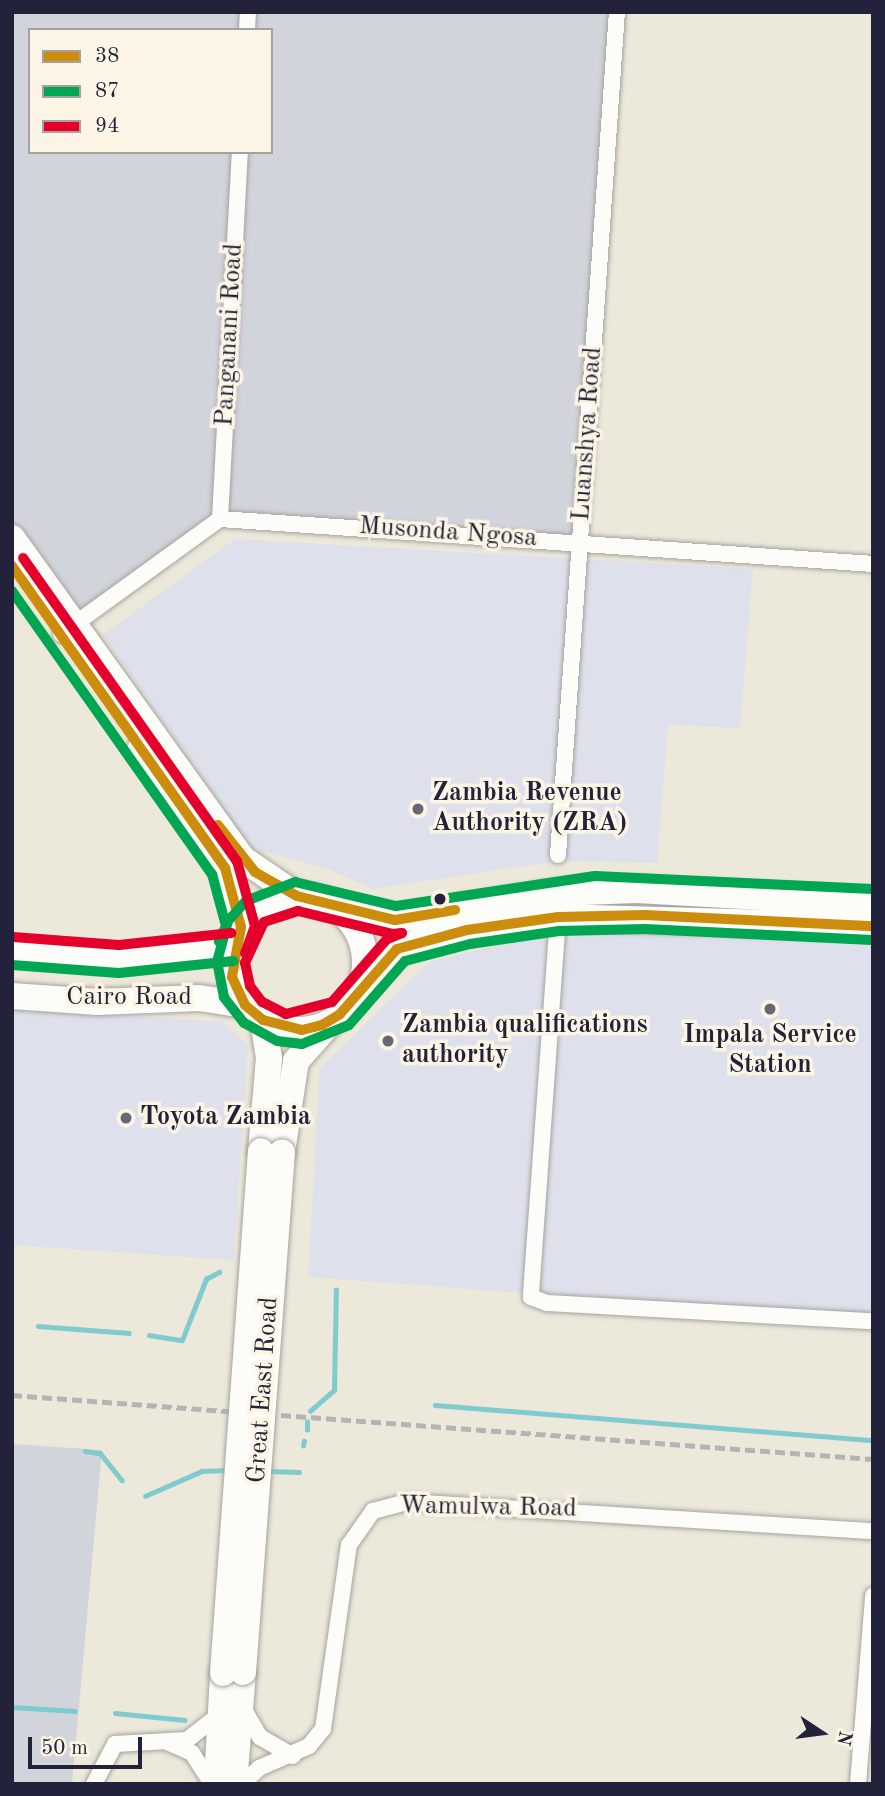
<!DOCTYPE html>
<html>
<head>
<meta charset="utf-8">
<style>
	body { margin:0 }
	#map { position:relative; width:885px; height:1796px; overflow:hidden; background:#ece8da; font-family:"Old Standard TT",serif }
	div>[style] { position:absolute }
	.built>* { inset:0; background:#dee0eb }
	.industrial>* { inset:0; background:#d2d4dc }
	.stream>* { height:4.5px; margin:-2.25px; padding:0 2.25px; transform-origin:2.25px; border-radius:2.25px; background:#80cbd0 }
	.roads { filter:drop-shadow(0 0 2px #a6a39f) drop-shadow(0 0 2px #a6a39f) }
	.street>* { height:16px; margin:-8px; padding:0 8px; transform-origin:8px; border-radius:8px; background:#fcfcf9 }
	.primary>* { height:26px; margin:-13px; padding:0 13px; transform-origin:13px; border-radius:13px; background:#fcfcf9 }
	.primary>.ring { margin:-13px; padding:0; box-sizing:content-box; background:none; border:26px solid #fcfcf9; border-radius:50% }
	.rail>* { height:4.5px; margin-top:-2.25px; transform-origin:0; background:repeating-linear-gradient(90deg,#b4b3b5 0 10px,transparent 0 15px) }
	.bridges { filter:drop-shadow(0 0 2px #a6a39f) drop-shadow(0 0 2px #a6a39f) }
	.primary-bridge>* { height:26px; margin:-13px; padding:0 13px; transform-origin:13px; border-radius:13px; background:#fcfcf9 }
	.bus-1>* { height:10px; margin:-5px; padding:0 5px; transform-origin:5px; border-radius:5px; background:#cc8c0c }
	.bus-2>* { height:10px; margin:-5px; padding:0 5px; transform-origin:5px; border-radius:5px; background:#00a651 }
	.bus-3>* { height:10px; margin:-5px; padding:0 5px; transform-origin:5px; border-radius:5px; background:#e4002b }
	.dots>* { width:19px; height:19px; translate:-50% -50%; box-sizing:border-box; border:4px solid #fcf5e5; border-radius:50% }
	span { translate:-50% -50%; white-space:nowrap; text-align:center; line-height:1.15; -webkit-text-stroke:7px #fcf5e5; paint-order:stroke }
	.street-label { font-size:26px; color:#22223b }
	.poi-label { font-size:26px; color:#22223b; font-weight:700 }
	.left { translate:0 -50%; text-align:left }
	.frame { position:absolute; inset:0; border:14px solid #22223b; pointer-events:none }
	.legend { position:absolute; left:28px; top:28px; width:245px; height:126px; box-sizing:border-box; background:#fcf5e5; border:2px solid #a5a1a1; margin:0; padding:9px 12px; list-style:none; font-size:21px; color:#22223b }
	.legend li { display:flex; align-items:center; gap:14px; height:35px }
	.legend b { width:35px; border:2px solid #a5a1a1 }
	.north { position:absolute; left:787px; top:1698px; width:70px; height:70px; -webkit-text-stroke:5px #fcf5e5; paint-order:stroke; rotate:103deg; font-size:19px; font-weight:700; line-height:28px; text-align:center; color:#22223b }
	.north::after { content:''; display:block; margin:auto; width:24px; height:32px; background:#22223b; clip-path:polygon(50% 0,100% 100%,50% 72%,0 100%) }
	.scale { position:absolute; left:28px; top:1737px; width:114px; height:32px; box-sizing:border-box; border:4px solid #22223b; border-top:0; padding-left:9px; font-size:21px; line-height:24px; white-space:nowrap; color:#22223b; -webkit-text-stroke:5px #fcf5e5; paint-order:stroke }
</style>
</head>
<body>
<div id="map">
	<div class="built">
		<div style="clip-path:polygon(235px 539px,753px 569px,740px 728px,668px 725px,657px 863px,558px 861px,373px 889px,328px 869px,250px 848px,103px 635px)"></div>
		<div style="clip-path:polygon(575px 927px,873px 938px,873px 1319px,308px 1277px,320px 1068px,429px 962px)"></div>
		<div style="clip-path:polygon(12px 1008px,222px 1022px,248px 1045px,234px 1260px,12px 1245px)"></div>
	</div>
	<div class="industrial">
		<div style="clip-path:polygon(evenodd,12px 12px,618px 12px,582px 536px,220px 514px,68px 636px,12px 557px,12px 12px,30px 30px,271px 30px,271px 152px,30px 152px,30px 30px)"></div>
		<div style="clip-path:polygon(12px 1444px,102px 1450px,72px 1784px,12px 1784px)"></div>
	</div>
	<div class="stream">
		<div style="left:38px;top:1326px;width:91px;rotate:4.4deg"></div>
		<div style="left:149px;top:1335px;width:33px;rotate:9deg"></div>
		<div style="left:182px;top:1340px;width:66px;rotate:-68.5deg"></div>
		<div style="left:206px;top:1279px;width:15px;rotate:-28deg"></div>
		<div style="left:435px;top:1405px;width:439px;rotate:4.6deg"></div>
		<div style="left:310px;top:1411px;width:32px;rotate:-41deg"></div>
		<div style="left:334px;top:1390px;width:100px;rotate:-88.9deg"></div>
		<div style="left:307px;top:1430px;width:8px;rotate:-90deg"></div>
		<div style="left:303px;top:1446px;width:5px;rotate:-79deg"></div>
		<div style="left:85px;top:1451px;width:15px;rotate:8deg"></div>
		<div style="left:100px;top:1453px;width:35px;rotate:51deg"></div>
		<div style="left:268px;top:1471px;width:31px;rotate:2deg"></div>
		<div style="left:145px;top:1496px;width:62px;rotate:-23.7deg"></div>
		<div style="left:202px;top:1471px;width:26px;rotate:-2deg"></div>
		<div style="left:12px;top:1707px;width:63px;rotate:3.6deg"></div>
		<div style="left:115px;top:1713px;width:70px;rotate:5.7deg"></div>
	</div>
	<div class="roads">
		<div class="street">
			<div style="left:247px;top:30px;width:18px;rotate:-87deg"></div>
			<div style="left:220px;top:519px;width:368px;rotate:-86.9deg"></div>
			<div style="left:61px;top:634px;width:196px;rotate:-35.9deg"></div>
			<div style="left:220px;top:519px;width:655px;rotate:3.94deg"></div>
			<div style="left:558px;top:855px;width:845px;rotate:-86deg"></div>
			<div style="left:558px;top:917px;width:381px;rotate:94.1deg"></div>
			<div style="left:531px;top:1297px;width:17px;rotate:21deg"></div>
			<div style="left:547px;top:1303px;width:326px;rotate:3.2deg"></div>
			<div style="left:242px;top:1706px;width:36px;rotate:60deg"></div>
			<div style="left:260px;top:1737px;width:38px;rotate:30deg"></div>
			<div style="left:169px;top:1743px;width:25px;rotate:23deg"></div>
			<div style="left:192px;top:1753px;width:37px;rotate:57deg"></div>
			<div style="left:94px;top:1784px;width:45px;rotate:-62.3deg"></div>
			<div style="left:115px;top:1744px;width:72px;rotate:-3.2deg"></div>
			<div style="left:187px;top:1740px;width:42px;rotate:-38.2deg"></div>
			<div style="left:242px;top:1784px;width:23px;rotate:-43deg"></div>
			<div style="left:259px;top:1768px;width:55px;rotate:-23.7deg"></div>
			<div style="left:309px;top:1746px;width:22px;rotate:-51deg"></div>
			<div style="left:323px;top:1729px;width:186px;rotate:-82deg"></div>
			<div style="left:349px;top:1545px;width:42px;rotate:-54.8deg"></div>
			<div style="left:373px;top:1511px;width:35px;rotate:-15deg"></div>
			<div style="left:407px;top:1502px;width:467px;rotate:3.6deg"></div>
			<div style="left:858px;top:1784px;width:189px;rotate:-85.4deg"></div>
		</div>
		<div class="primary">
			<div style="left:12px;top:538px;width:395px;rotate:54.3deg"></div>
			<div style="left:243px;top:859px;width:65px;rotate:34.4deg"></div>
			<div style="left:141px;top:748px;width:146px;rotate:55deg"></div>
			<div style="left:225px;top:868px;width:61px;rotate:74.8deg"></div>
			<div class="ring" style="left:231px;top:896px;width:108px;height:108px"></div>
			<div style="left:336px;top:907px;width:60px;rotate:12.4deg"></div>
			<div style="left:395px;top:920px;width:163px;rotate:-9.5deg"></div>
			<div style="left:556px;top:893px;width:81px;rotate:-2.1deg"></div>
			<div style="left:637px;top:890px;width:236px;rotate:3.2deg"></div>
			<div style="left:12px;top:951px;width:107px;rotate:4.3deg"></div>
			<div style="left:119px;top:959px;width:114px;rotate:-6.1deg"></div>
			<div style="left:363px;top:981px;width:47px;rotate:-43.3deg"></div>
			<div style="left:397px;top:949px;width:37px;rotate:-19deg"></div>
			<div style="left:432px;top:937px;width:128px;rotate:-9deg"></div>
			<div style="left:558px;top:917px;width:315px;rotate:1.6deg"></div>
			<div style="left:12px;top:996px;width:86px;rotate:4deg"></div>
			<div style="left:98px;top:1002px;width:101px;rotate:-2.3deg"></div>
			<div style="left:199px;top:998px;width:47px;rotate:8.7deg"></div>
			<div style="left:261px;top:1151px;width:93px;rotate:-85.1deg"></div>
			<div style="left:269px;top:1058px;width:38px;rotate:-99deg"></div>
			<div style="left:282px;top:1152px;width:92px;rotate:-81.3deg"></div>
			<div style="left:296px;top:1061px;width:48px;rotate:-48.4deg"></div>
			<div style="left:217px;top:1782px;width:109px;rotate:-86.8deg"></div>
			<div style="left:234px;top:1784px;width:112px;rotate:-85.4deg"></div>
		</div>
	</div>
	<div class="rail">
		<div style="left:12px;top:1395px;width:863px;rotate:4.25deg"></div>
	</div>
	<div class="bridges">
		<div class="primary-bridge">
			<div style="left:243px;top:1672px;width:521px;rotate:-85.71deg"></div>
			<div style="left:223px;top:1673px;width:523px;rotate:-85.84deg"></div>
		</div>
	</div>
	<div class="bus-1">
		<div style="left:12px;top:566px;width:370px;rotate:54.8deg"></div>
		<div style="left:225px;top:868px;width:61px;rotate:74.8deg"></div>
		<div style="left:241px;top:927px;width:51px;rotate:100.2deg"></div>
		<div style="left:232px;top:977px;width:31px;rotate:65deg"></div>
		<div style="left:245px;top:1005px;width:23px;rotate:40deg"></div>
		<div style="left:263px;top:1020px;width:40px;rotate:14.4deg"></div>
		<div style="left:302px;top:1030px;width:21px;rotate:-14deg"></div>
		<div style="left:322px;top:1025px;width:21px;rotate:-31deg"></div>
		<div style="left:340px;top:1014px;width:86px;rotate:-48.8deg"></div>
		<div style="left:397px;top:949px;width:73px;rotate:-15.2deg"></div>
		<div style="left:467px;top:930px;width:92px;rotate:-8.1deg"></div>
		<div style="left:558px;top:917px;width:87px;rotate:-1.3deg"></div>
		<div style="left:645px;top:915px;width:228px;rotate:2.8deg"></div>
		<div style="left:218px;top:825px;width:60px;rotate:51.8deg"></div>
		<div style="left:255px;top:872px;width:48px;rotate:29.7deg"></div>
		<div style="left:297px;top:896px;width:101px;rotate:13.8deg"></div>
		<div style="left:395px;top:920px;width:61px;rotate:-9.5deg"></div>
	</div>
	<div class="bus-2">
		<div style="left:12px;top:591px;width:347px;rotate:54.8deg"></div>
		<div style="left:212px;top:874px;width:54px;rotate:74.9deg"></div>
		<div style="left:226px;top:926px;width:17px;rotate:115deg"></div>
		<div style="left:872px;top:940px;width:227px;rotate:-177.2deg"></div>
		<div style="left:645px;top:929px;width:86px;rotate:178.7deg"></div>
		<div style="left:559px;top:931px;width:90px;rotate:171.7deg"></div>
		<div style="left:470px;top:944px;width:67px;rotate:165.3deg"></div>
		<div style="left:405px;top:961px;width:85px;rotate:131.2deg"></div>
		<div style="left:349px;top:1025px;width:51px;rotate:158deg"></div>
		<div style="left:302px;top:1044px;width:25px;rotate:-173deg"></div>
		<div style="left:277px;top:1041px;width:38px;rotate:-151deg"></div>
		<div style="left:244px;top:1023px;width:33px;rotate:-128deg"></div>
		<div style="left:224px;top:997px;width:36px;rotate:-101deg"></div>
		<div style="left:217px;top:962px;width:42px;rotate:-75deg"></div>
		<div style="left:228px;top:921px;width:27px;rotate:-48deg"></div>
		<div style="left:246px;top:901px;width:53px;rotate:-21.2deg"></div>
		<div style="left:295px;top:882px;width:104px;rotate:13.4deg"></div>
		<div style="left:396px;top:906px;width:201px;rotate:-8.6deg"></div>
		<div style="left:595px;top:876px;width:278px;rotate:2.7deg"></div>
		<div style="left:12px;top:965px;width:107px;rotate:4.3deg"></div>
		<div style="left:119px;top:973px;width:115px;rotate:-6deg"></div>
	</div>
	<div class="bus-3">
		<div style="left:23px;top:558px;width:371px;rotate:54.8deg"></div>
		<div style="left:237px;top:861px;width:67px;rotate:74.5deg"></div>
		<div style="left:255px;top:926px;width:29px;rotate:110deg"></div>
		<div style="left:298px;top:911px;width:97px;rotate:13.7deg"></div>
		<div style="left:392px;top:934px;width:10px;rotate:-6deg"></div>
		<div style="left:402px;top:933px;width:16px;rotate:158deg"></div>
		<div style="left:387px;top:939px;width:84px;rotate:131.1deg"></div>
		<div style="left:332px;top:1002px;width:48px;rotate:165.4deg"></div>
		<div style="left:286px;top:1014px;width:27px;rotate:-153deg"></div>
		<div style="left:262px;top:1002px;width:20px;rotate:-127deg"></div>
		<div style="left:250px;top:986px;width:24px;rotate:-102deg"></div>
		<div style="left:245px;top:963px;width:45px;rotate:-65.1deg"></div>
		<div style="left:264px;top:922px;width:36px;rotate:-18deg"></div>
		<div style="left:13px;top:937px;width:106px;rotate:4.3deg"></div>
		<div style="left:119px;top:945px;width:113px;rotate:-6.1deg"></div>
	</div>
	<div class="dots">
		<div style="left:418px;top:809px;background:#696773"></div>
		<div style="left:440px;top:899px;background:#22223b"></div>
		<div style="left:770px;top:1009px;background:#696773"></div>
		<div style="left:388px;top:1041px;background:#696773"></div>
		<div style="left:126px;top:1118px;background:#696773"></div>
	</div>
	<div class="street-label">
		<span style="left:230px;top:335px;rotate:-87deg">Panganani Road</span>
		<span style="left:588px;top:434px;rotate:-86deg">Luanshya Road</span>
		<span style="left:448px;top:533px;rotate:4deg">Musonda Ngosa</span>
		<span style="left:129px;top:998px">Cairo Road</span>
		<span style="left:264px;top:1390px;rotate:-86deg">Great East Road</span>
		<span style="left:488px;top:1508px;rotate:1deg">Wamulwa Road</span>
	</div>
	<div class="poi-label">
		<span class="left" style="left:432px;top:809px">Zambia Revenue<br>Authority (ZRA)</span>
		<span class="left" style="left:402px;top:1041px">Zambia qualifications<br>authority</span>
		<span style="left:770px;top:1051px">Impala Service<br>Station</span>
		<span class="left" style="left:140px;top:1118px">Toyota Zambia</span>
	</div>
	<div class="frame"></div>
	<ul class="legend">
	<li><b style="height:9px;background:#cc8c0c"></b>38</li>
	<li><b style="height:9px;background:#00a651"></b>87</li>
	<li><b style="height:9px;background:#e4002b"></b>94</li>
	</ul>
	<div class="north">N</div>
	<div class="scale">50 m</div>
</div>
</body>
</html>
